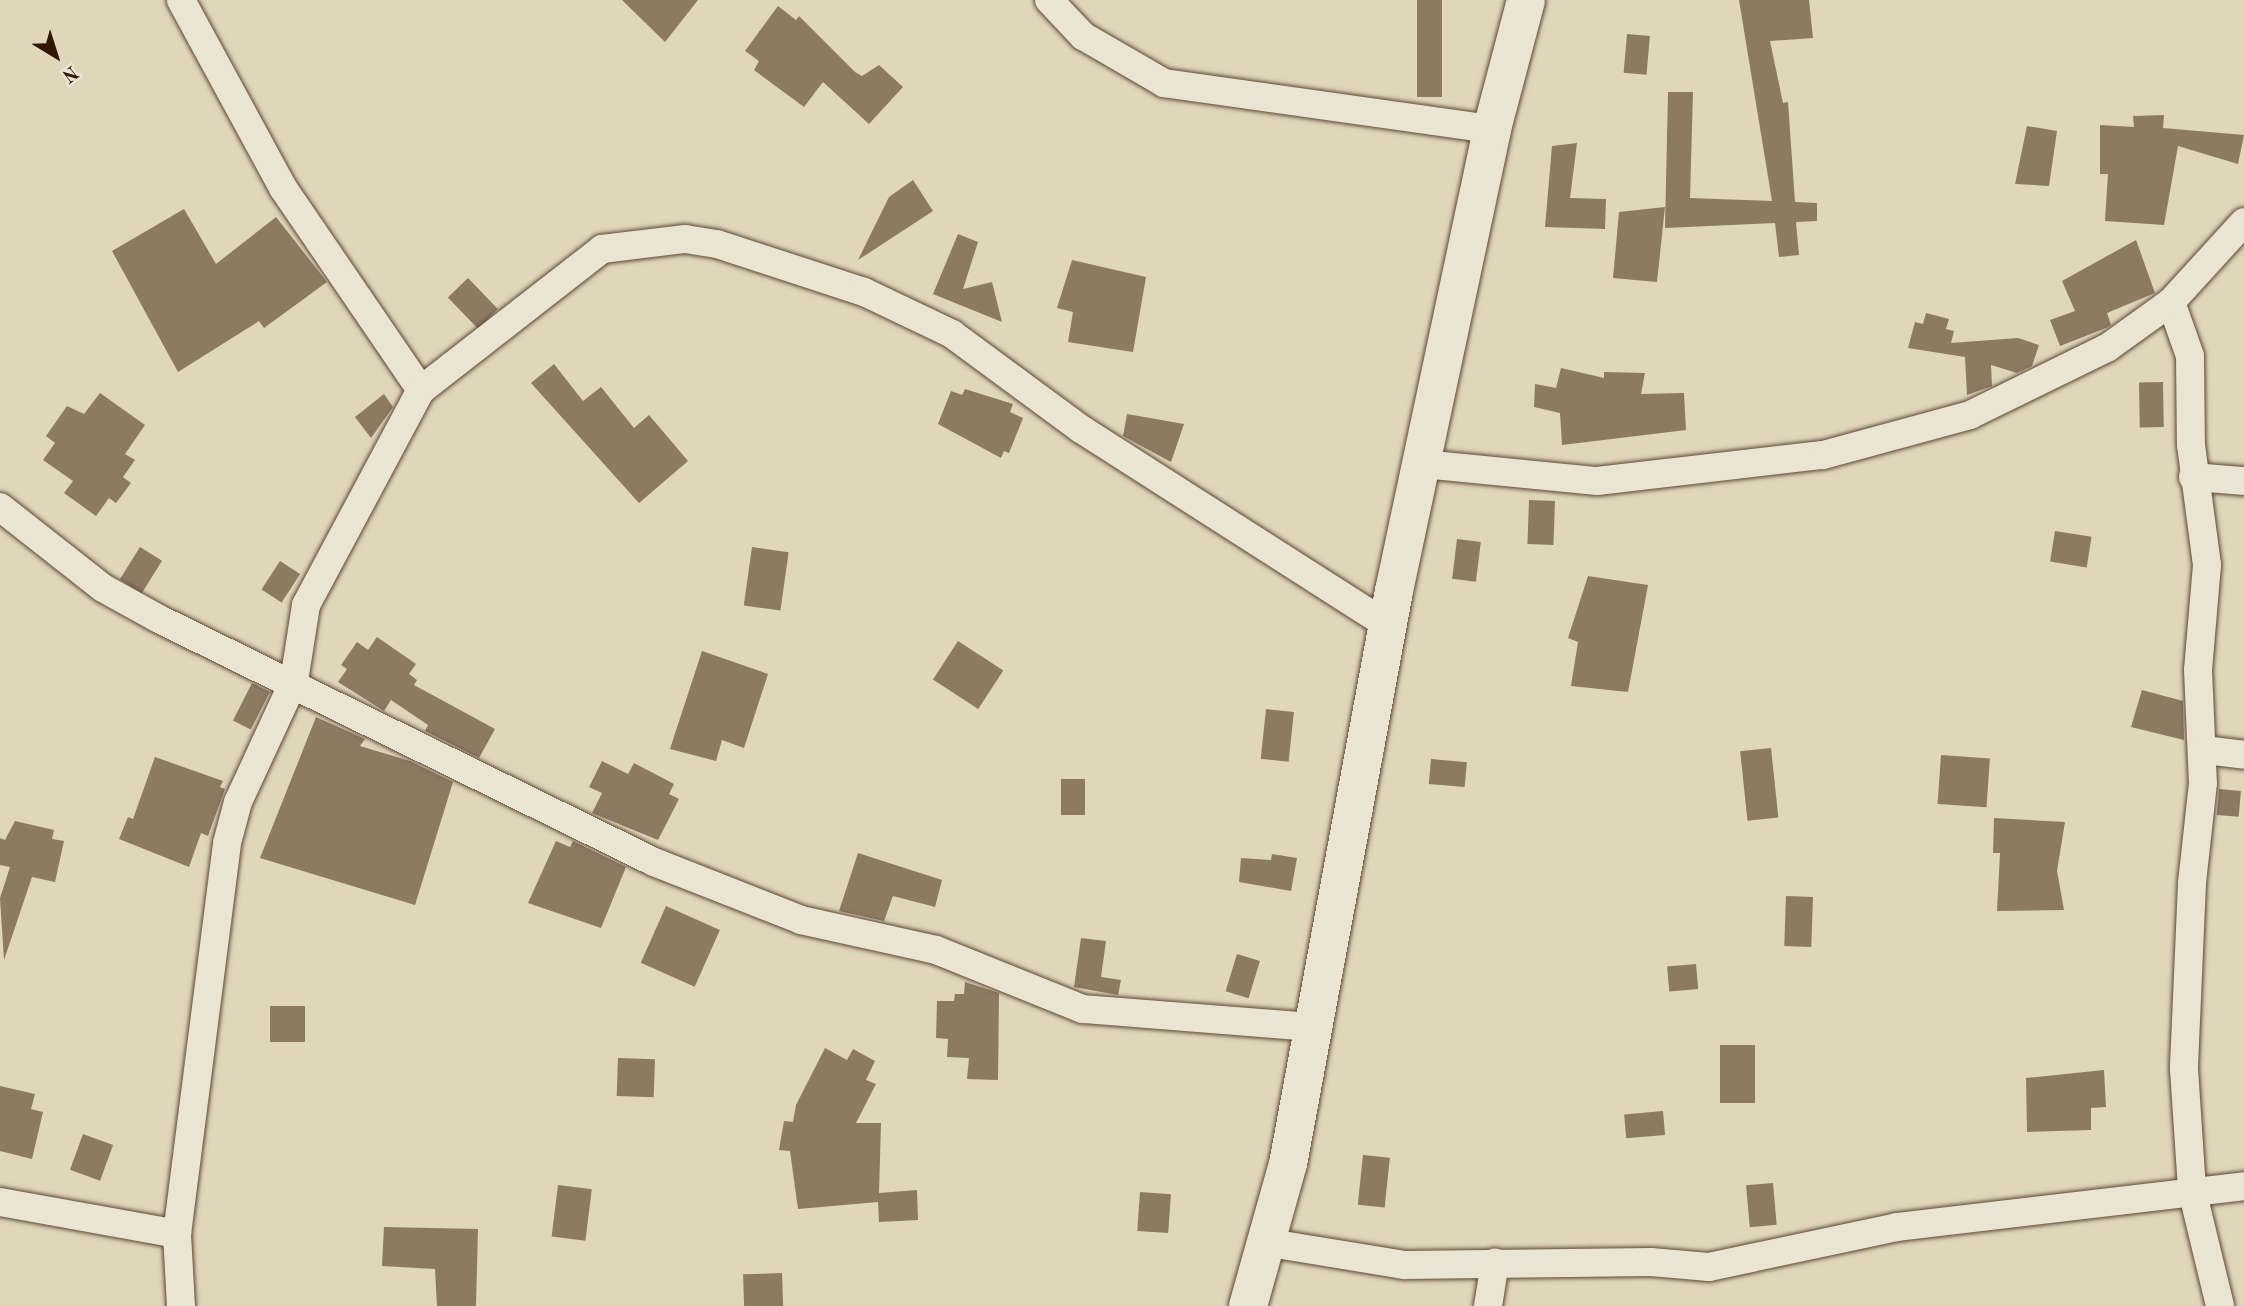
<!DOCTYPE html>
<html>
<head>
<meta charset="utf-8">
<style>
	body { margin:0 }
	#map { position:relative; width:2244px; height:1306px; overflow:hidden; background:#dfd6bb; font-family:"Old Standard TT",serif }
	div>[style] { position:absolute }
	.building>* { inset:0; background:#8c7a63; transform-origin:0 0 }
	.roads { filter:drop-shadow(0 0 2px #5e4632) drop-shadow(0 0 2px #5e4632) }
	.street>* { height:28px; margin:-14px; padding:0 14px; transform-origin:14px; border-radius:14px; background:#eae4d3 }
	.secondary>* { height:38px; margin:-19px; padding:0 19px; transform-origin:19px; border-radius:19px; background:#eae4d3 }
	span { translate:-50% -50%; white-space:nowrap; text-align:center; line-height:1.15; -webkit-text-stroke:5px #eae4d3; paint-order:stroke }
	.north { position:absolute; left:21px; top:21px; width:70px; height:70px; -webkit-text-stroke:5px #eae4d3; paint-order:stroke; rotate:142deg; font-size:19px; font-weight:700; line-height:28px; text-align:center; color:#331604 }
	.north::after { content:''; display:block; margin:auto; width:24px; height:32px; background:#331604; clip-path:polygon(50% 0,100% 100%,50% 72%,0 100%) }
</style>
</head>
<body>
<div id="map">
	<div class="building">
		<div style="clip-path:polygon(622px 0,698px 0,665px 42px)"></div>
		<div style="left:1417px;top:0;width:25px;height:97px"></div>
		<div style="clip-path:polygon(1739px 0,1809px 0,1813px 38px,1770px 41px,1783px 103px,1788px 102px,1795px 202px,1817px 203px,1817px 221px,1796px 222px,1799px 255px,1779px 257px,1775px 223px,1665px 228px,1668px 92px,1693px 92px,1690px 198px,1772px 201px)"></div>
		<div style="clip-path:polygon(778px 6px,796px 20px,799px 16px,855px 72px,862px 76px,879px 65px,903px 87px,869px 124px,823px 82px,804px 107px,754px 70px,759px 61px,745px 51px)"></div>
		<div style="left:1627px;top:34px;width:23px;height:39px;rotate:5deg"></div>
		<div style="clip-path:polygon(2164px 115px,2163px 128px,2244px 135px,2238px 164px,2178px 146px,2164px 225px,2105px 221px,2108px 174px,2100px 174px,2100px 125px,2134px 127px,2133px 116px)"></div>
		<div style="clip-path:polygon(2027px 126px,2057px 131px,2049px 186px,2015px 184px)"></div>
		<div style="clip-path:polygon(1577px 143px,1570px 198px,1606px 199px,1605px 229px,1545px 227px,1552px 146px)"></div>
		<div style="clip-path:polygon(913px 180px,933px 211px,858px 260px,889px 197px)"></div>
		<div style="clip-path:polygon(1665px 207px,1657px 282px,1613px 278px,1619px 212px)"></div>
		<div style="clip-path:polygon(184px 209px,216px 264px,276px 217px,327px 282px,264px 328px,259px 321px,178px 372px,112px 251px)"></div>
		<div style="clip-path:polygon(958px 234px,978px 242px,963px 289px,992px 282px,1002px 322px,933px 294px)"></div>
		<div style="clip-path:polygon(2136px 240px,2155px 293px,2107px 313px,2111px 325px,2106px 328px,2060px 346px,2050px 320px,2075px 311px,2062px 281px)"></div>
		<div style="clip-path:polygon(1072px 260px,1146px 277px,1133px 352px,1068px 342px,1073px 312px,1057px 308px)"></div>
		<div style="left:468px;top:278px;width:43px;height:28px;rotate:46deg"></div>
		<div style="clip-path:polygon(1926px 313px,1949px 319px,1946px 329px,1954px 331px,1951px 343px,2018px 338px,2039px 345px,2032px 366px,2017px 373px,1991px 365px,1992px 386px,1967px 395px,1965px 357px,1908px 348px,1915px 322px,1923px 324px)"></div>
		<div style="clip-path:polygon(554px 364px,583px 401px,601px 387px,634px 428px,649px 415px,688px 461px,639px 503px,531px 383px)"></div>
		<div style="clip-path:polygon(1561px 368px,1604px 378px,1604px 372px,1645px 373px,1641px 394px,1684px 393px,1686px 430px,1562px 445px,1560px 413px,1534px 407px,1535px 384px,1556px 388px)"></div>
		<div style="left:2163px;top:382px;width:45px;height:24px;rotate:89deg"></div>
		<div style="clip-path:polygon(965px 389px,1013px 404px,1010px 412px,1023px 418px,1009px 453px,1004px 451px,1001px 458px,938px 424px,951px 391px,962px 395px)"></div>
		<div style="clip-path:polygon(100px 393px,145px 425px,125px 454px,135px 460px,123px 477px,131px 483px,116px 503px,109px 498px,96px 516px,64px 493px,73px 481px,43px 460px,55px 443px,46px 436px,67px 406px,84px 414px)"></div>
		<div style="clip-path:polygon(384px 394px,393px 407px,371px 438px,355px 417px)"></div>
		<div style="clip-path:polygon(1127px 414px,1184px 424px,1171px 462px,1123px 436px)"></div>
		<div style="left:1529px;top:500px;width:26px;height:44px;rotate:2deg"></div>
		<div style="left:2055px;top:531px;width:37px;height:31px;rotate:9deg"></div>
		<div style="left:1457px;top:539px;width:24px;height:40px;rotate:7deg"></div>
		<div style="left:140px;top:547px;width:26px;height:38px;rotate:32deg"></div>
		<div style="left:752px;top:547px;width:37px;height:59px;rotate:8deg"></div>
		<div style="left:280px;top:561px;width:24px;height:34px;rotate:33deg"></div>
		<div style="clip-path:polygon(1588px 576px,1648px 585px,1628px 692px,1571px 686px,1578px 642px,1568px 638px)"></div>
		<div style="clip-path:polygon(377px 637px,416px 664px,409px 674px,417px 680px,414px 685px,495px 729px,479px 758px,425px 731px,428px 725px,391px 700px,384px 711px,338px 682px,347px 669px,341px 665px,357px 642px,368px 650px)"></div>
		<div style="left:958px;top:641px;width:54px;height:46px;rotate:33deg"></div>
		<div style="clip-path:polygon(702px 651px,768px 674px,744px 748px,722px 740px,716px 761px,670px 749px)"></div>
		<div style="left:252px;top:683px;width:20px;height:42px;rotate:27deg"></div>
		<div style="clip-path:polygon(2142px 690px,2183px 701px,2184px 740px,2131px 727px)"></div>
		<div style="left:1266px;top:709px;width:28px;height:50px;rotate:6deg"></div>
		<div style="clip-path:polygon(316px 717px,365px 739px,360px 746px,410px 761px,453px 782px,415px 905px,260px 858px)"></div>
		<div style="left:1771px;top:748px;width:70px;height:31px;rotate:84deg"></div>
		<div style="left:1941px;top:755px;width:49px;height:49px;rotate:4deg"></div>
		<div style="clip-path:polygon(155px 757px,223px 781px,220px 787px,225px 789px,208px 836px,201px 833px,189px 867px,119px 839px,128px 817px,133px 819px)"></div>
		<div style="left:1431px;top:759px;width:36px;height:25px;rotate:5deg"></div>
		<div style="clip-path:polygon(602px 761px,628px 774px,634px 763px,674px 784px,669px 794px,679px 799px,658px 840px,592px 813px,602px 793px,589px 787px)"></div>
		<div style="left:1061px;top:779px;width:24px;height:36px"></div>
		<div style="left:2219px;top:789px;width:22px;height:26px;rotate:5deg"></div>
		<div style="clip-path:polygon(1994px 818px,2065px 822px,2057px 871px,2064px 910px,1997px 911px,2000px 853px,1993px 853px)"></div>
		<div style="clip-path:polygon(15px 821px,54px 830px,52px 839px,64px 841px,55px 882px,32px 877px,4px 960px,0 898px,10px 867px,0 865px,0 838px,5px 840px)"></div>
		<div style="clip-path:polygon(556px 841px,570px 847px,573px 841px,626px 867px,601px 928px,528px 903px)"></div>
		<div style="clip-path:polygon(858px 853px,942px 880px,935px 907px,893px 896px,884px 921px,839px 911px)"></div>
		<div style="clip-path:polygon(1272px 854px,1297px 858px,1291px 891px,1239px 882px,1241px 858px,1271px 860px)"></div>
		<div style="left:1786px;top:896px;width:27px;height:50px;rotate:2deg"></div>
		<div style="left:666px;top:906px;width:59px;height:62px;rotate:24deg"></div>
		<div style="clip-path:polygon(1081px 938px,1106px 941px,1101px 977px,1121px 980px,1118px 995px,1074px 987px)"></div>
		<div style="left:1237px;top:954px;width:24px;height:39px;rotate:17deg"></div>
		<div style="left:1696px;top:964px;width:25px;height:29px;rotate:85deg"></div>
		<div style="clip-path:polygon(965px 982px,999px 993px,998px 1080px,967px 1079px,969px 1058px,947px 1057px,948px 1039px,936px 1038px,937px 1001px,954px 1001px,955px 994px,964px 994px)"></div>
		<div style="left:305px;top:1006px;width:36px;height:35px;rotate:90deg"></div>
		<div style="left:1720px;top:1045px;width:35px;height:58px"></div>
		<div style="clip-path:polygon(825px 1048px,847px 1060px,853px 1049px,875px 1061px,866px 1080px,876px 1084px,856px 1123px,881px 1123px,879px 1193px,917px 1190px,918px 1220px,879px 1222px,878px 1202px,798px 1209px,790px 1151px,779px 1150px,784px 1121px,793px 1122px,796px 1105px)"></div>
		<div style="left:618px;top:1058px;width:37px;height:38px;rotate:2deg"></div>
		<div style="clip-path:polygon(2104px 1070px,2106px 1107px,2091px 1108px,2091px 1130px,2027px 1132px,2026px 1078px)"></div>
		<div style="clip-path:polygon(0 1086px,35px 1094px,31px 1109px,43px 1112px,32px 1159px,0 1151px)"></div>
		<div style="left:1663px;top:1111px;width:24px;height:39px;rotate:85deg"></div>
		<div style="left:83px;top:1134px;width:32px;height:38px;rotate:20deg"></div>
		<div style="left:1363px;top:1155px;width:27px;height:50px;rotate:6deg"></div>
		<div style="left:1773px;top:1183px;width:42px;height:27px;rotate:85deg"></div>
		<div style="left:558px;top:1185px;width:34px;height:52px;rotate:7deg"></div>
		<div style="left:1140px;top:1192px;width:31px;height:39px;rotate:4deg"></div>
		<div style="clip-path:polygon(384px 1227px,478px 1229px,476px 1306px,437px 1306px,435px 1269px,382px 1266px)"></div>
		<div style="left:782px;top:1273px;width:33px;height:39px;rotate:88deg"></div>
	</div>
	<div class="roads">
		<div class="street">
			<div style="left:181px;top:0;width:214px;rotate:61.5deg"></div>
			<div style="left:283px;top:188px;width:245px;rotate:55.7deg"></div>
			<div style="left:1049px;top:0;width:50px;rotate:46.6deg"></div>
			<div style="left:1083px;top:36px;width:94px;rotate:30.1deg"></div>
			<div style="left:1164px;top:83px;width:331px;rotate:8deg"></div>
			<div style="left:2171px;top:302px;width:57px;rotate:70.6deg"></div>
			<div style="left:2190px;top:356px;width:89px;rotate:89.4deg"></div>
			<div style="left:2191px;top:445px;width:121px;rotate:82.4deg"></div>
			<div style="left:2207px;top:565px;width:105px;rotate:94.9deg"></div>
			<div style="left:2198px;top:670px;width:113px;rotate:87.5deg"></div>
			<div style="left:2203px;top:783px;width:101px;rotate:96.3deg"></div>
			<div style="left:2192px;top:883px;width:186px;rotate:92.5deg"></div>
			<div style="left:2184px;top:1069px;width:121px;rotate:86.2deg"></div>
			<div style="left:2192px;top:1190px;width:119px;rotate:76.4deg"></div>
			<div style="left:1423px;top:464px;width:175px;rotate:5.6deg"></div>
			<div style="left:1597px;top:481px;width:227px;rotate:-6.6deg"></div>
			<div style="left:1823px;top:455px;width:152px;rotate:-15.2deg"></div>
			<div style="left:1970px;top:415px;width:153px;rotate:-26.1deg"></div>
			<div style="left:2107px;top:348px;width:79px;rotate:-35.7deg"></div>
			<div style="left:2171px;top:302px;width:108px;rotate:-47.6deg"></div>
			<div style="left:2193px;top:477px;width:51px;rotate:4.5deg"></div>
			<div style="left:0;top:507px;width:131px;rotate:38.2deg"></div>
			<div style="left:103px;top:588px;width:64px;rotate:29deg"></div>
			<div style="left:159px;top:619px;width:551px;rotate:26.15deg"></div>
			<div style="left:654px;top:862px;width:158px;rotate:21.5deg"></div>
			<div style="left:801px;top:920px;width:138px;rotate:12.5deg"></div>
			<div style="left:936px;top:950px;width:158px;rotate:21.9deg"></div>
			<div style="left:1083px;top:1009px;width:228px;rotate:4.5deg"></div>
			<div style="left:2205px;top:750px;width:39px;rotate:7deg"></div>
			<div style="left:0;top:1202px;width:180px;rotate:10.2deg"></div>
			<div style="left:1264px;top:1242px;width:143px;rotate:9.3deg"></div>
			<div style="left:1405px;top:1265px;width:246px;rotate:-0.7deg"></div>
			<div style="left:1651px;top:1262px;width:58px;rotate:4.9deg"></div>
			<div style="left:1709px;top:1267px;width:192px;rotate:-12deg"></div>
			<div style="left:1897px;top:1227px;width:349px;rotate:-6.7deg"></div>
			<div style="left:181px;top:1306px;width:72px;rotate:-93.2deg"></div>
			<div style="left:177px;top:1234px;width:394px;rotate:-82.7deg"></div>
			<div style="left:227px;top:843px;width:42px;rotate:-75deg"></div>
			<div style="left:238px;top:802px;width:133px;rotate:-65.2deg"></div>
			<div style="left:294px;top:681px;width:77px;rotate:-81deg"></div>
			<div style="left:306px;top:605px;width:244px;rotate:-61.9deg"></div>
			<div style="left:421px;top:390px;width:229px;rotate:-37.9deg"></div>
			<div style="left:602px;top:249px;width:84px;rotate:-6.9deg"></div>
			<div style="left:685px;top:239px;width:32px;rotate:9deg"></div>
			<div style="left:717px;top:244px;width:155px;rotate:18.1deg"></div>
			<div style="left:864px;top:292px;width:98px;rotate:25.5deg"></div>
			<div style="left:952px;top:334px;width:160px;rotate:36.4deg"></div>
			<div style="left:1081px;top:429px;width:364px;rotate:32.6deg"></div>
			<div style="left:1488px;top:1306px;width:44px;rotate:-80.8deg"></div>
		</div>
		<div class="secondary">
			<div style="left:1248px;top:1306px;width:148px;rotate:-74.3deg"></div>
			<div style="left:1288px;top:1164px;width:583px;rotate:-79.52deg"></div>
			<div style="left:1394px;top:591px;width:472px;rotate:-78deg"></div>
			<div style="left:1492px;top:129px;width:133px;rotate:-75.2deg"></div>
		</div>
	</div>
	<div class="north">N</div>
</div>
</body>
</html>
